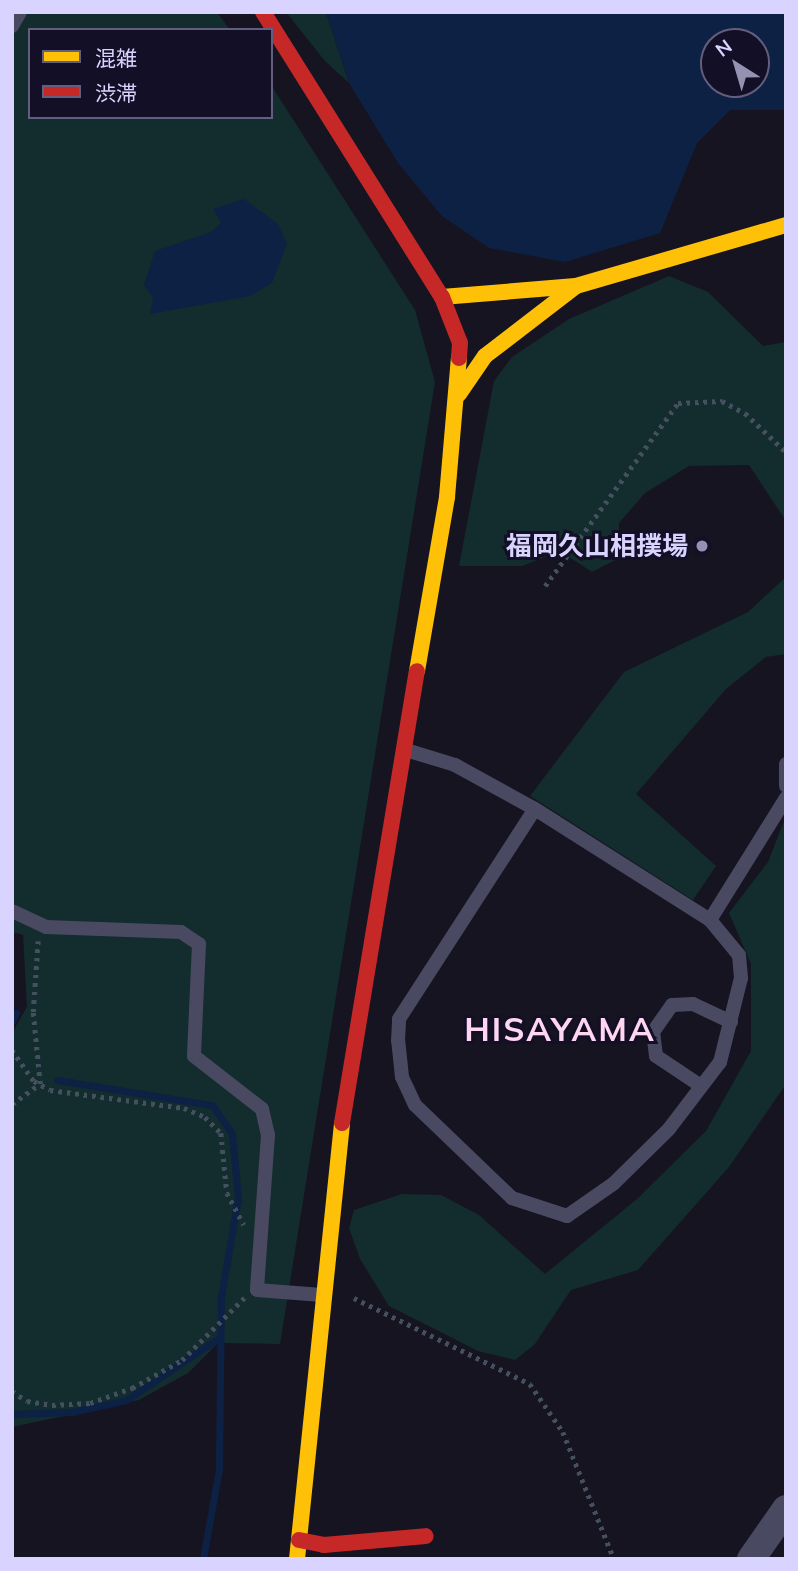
<!DOCTYPE html>
<html>
<head>
<meta charset="utf-8">
<style>
	body { margin:0 }
	#map { position:relative; width:798px; height:1571px; overflow:hidden; background:#161421; font-family:Mulish,"Noto Sans JP",sans-serif }
	div>[style] { position:absolute }
	.green>* { inset:0; background:#132c2d }
	.water>* { inset:0; background:#0d2144 }
	.stream>* { height:7px; margin:-3.5px; padding:0 3.5px; transform-origin:3.5px; border-radius:3.5px; background:#0d2144 }
	.path>* { height:4.5px; margin-top:-2.25px; transform-origin:0; background:repeating-linear-gradient(90deg,#44505f 0 3.5px,transparent 0 8.5px) }
	.lane>* { height:14px; margin:-7px; padding:0 7px; transform-origin:7px; border-radius:7px; background:#4a4962 }
	.street>* { height:28px; margin:-14px; padding:0 14px; transform-origin:14px; border-radius:14px; background:#4a4962 }
	.slow>* { height:16px; margin:-8px; padding:0 8px; transform-origin:8px; border-radius:8px; background:#ffc107 }
	.jam>* { height:16px; margin:-8px; padding:0 8px; transform-origin:8px; border-radius:8px; background:#c62828 }
	.dots>* { width:19px; height:19px; translate:-50% -50%; box-sizing:border-box; border:4px solid #130f26; border-radius:50% }
	span { translate:-50% -50%; white-space:nowrap; text-align:center; line-height:1.15; -webkit-text-stroke:6px #130f26; paint-order:stroke }
	.poi-label { font-size:26px; color:#d9d4ff; font-weight:700 }
	.right { translate:-100% -50%; text-align:right }
	.district-label { font-size:33px; color:#ffd6f0; font-weight:700; letter-spacing:2px }
	.frame { position:absolute; inset:0; border:14px solid #d9d4ff; pointer-events:none }
	.legend { position:absolute; left:28px; top:28px; width:245px; height:91px; box-sizing:border-box; background:#130f26; border:2px solid #625e7d; margin:0; padding:9px 12px; list-style:none; font-size:21px; color:#d9d4ff }
	.legend li { display:flex; align-items:center; gap:14px; height:35px }
	.legend b { width:35px; border:2px solid #625e7d }
	.north { position:absolute; left:700px; top:28px; width:70px; height:70px; box-sizing:border-box; background:#130f26; border:2px solid #625e7d; border-radius:50%; rotate:323deg; font-size:19px; font-weight:700; line-height:28px; text-align:center; color:#d9d4ff }
	.north::after { content:''; display:block; margin:auto; width:24px; height:32px; background:#9591b1; clip-path:polygon(50% 0,100% 100%,50% 72%,0 100%) }
</style>
</head>
<body>
<div id="map">
	<div class="green">
		<div style="clip-path:polygon(12px 12px,217px 12px,230px 30px,30px 30px,30px 117px,271px 117px,271px 85px,415px 310px,435px 382px,280px 1344px,218px 1343px,188px 1373px,139px 1400px,12px 1427px,12px 1033px,27px 1007px,23px 935px,12px 932px)"></div>
		<div style="clip-path:polygon(286px 12px,326px 12px,349px 83px,325px 61px)"></div>
		<div style="clip-path:polygon(669px 276px,708px 292px,763px 346px,786px 342px,786px 521px,749px 465px,689px 466px,645px 493px,619px 523px,619px 558px,592px 572px,560px 551px,522px 566px,459px 566px,494px 381px,512px 357px,569px 319px)"></div>
		<div style="clip-path:polygon(786px 577px,786px 654px,766px 657px,726px 689px,636px 794px,716px 866px,693px 900px,530px 796px,624px 672px,748px 612px)"></div>
		<div style="clip-path:polygon(786px 816px,786px 1084px,729px 1167px,638px 1270px,571px 1290px,535px 1344px,515px 1360px,478px 1351px,389px 1306px,360px 1259px,349px 1228px,354px 1210px,402px 1194px,441px 1195px,479px 1215px,545px 1274px,637px 1199px,706px 1131px,751px 1051px,751px 964px,729px 913px,768px 862px)"></div>
	</div>
	<div class="water">
		<div style="clip-path:polygon(evenodd,326px 12px,786px 12px,786px 110px,730px 110px,697px 143px,660px 233px,565px 262px,489px 248px,442px 216px,398px 163px,349px 83px,326px 12px,714px 42px,756px 42px,756px 84px,714px 84px,714px 42px)"></div>
		<div style="clip-path:polygon(244px 199px,278px 224px,287px 244px,272px 283px,250px 296px,150px 314px,153px 298px,144px 285px,155px 251px,211px 232px,221px 223px,213px 209px)"></div>
	</div>
	<div class="stream">
		<div style="left:12px;top:1021px;width:9px;rotate:-63deg"></div>
		<div style="left:57px;top:1080px;width:157px;rotate:9.2deg"></div>
		<div style="left:212px;top:1105px;width:35px;rotate:55deg"></div>
		<div style="left:232px;top:1134px;width:64px;rotate:84.6deg"></div>
		<div style="left:238px;top:1198px;width:99px;rotate:99.8deg"></div>
		<div style="left:221px;top:1296px;width:173px;rotate:90.7deg"></div>
		<div style="left:219px;top:1469px;width:91px;rotate:100.1deg"></div>
		<div style="left:12px;top:1414px;width:60px;rotate:-1.9deg"></div>
		<div style="left:72px;top:1412px;width:55px;rotate:-12.5deg"></div>
		<div style="left:126px;top:1400px;width:110px;rotate:-33.8deg"></div>
	</div>
	<div class="path">
		<div style="left:545px;top:586px;width:226px;rotate:-54deg"></div>
		<div style="left:678px;top:403px;width:44px;rotate:-2.6deg"></div>
		<div style="left:722px;top:401px;width:26px;rotate:28deg"></div>
		<div style="left:745px;top:413px;width:57px;rotate:43.6deg"></div>
		<div style="left:12px;top:1050px;width:38px;rotate:55deg"></div>
		<div style="left:34px;top:1081px;width:18px;rotate:29deg"></div>
		<div style="left:50px;top:1090px;width:135px;rotate:7.7deg"></div>
		<div style="left:184px;top:1108px;width:23px;rotate:23deg"></div>
		<div style="left:205px;top:1117px;width:23px;rotate:45deg"></div>
		<div style="left:221px;top:1133px;width:60px;rotate:84.3deg"></div>
		<div style="left:227px;top:1193px;width:36px;rotate:62deg"></div>
		<div style="left:12px;top:1104px;width:34px;rotate:-36deg"></div>
		<div style="left:40px;top:1084px;width:72px;rotate:-95.6deg"></div>
		<div style="left:33px;top:1012px;width:71px;rotate:-86deg"></div>
		<div style="left:354px;top:1298px;width:196px;rotate:26deg"></div>
		<div style="left:530px;top:1384px;width:58px;rotate:55.5deg"></div>
		<div style="left:563px;top:1432px;width:137px;rotate:68.1deg"></div>
		<div style="left:12px;top:1391px;width:18px;rotate:34deg"></div>
		<div style="left:27px;top:1401px;width:25px;rotate:9deg"></div>
		<div style="left:52px;top:1405px;width:38px;rotate:-3deg"></div>
		<div style="left:90px;top:1403px;width:45px;rotate:-19.7deg"></div>
		<div style="left:132px;top:1388px;width:57px;rotate:-29.2deg"></div>
		<div style="left:182px;top:1360px;width:88px;rotate:-45deg"></div>
	</div>
	<div class="lane">
		<div style="left:12px;top:26px;width:16px;rotate:-60deg"></div>
		<div style="left:406px;top:750px;width:51px;rotate:17deg"></div>
		<div style="left:455px;top:765px;width:91px;rotate:28.8deg"></div>
		<div style="left:535px;top:809px;width:207px;rotate:32.4deg"></div>
		<div style="left:710px;top:920px;width:45px;rotate:50.4deg"></div>
		<div style="left:739px;top:955px;width:23px;rotate:85deg"></div>
		<div style="left:741px;top:978px;width:87px;rotate:104deg"></div>
		<div style="left:720px;top:1062px;width:84px;rotate:127.3deg"></div>
		<div style="left:669px;top:1129px;width:78px;rotate:135.5deg"></div>
		<div style="left:613px;top:1184px;width:56px;rotate:145.2deg"></div>
		<div style="left:567px;top:1216px;width:58px;rotate:-161.9deg"></div>
		<div style="left:512px;top:1198px;width:134px;rotate:-136.2deg"></div>
		<div style="left:415px;top:1105px;width:31px;rotate:-115deg"></div>
		<div style="left:402px;top:1077px;width:36px;rotate:-96deg"></div>
		<div style="left:398px;top:1041px;width:22px;rotate:-87deg"></div>
		<div style="left:399px;top:1019px;width:250px;rotate:-57.1deg"></div>
		<div style="left:786px;top:764px;width:22px;rotate:90deg"></div>
		<div style="left:12px;top:911px;width:38px;rotate:25deg"></div>
		<div style="left:46px;top:927px;width:135px;rotate:2.1deg"></div>
		<div style="left:181px;top:932px;width:22px;rotate:34deg"></div>
		<div style="left:199px;top:944px;width:112px;rotate:92.6deg"></div>
		<div style="left:194px;top:1056px;width:86px;rotate:37.9deg"></div>
		<div style="left:262px;top:1109px;width:27px;rotate:77deg"></div>
		<div style="left:268px;top:1135px;width:155px;rotate:94.1deg"></div>
		<div style="left:257px;top:1290px;width:65px;rotate:4.4deg"></div>
		<div style="left:710px;top:920px;width:144px;rotate:-58.1deg"></div>
		<div style="left:701px;top:1086px;width:54px;rotate:-146.3deg"></div>
		<div style="left:656px;top:1056px;width:24px;rotate:-97deg"></div>
		<div style="left:653px;top:1032px;width:33px;rotate:-55deg"></div>
		<div style="left:672px;top:1005px;width:21px;rotate:-3deg"></div>
		<div style="left:693px;top:1004px;width:42px;rotate:25.3deg"></div>
	</div>
	<div class="street">
		<div style="left:751px;top:1559px;width:61px;rotate:-55deg"></div>
	</div>
	<div class="slow">
		<div style="left:442px;top:297px;width:134px;rotate:-4.7deg"></div>
		<div style="left:576px;top:286px;width:219px;rotate:-16.2deg"></div>
		<div style="left:459px;top:394px;width:46px;rotate:-55.6deg"></div>
		<div style="left:485px;top:356px;width:113px;rotate:-37.5deg"></div>
		<div style="left:417px;top:671px;width:177px;rotate:-80.2deg"></div>
		<div style="left:447px;top:497px;width:140px;rotate:-85.1deg"></div>
		<div style="left:297px;top:1559px;width:438px;rotate:-84.1deg"></div>
	</div>
	<div class="jam">
		<div style="left:263px;top:12px;width:337px;rotate:57.9deg"></div>
		<div style="left:442px;top:297px;width:49px;rotate:68.6deg"></div>
		<div style="left:460px;top:343px;width:15px;rotate:94deg"></div>
		<div style="left:342px;top:1123px;width:458px;rotate:-80.6deg"></div>
		<div style="left:299px;top:1540px;width:25px;rotate:11deg"></div>
		<div style="left:324px;top:1545px;width:102px;rotate:-5deg"></div>
	</div>
	<div class="dots">
		<div style="left:702px;top:546px;background:#9591b1"></div>
	</div>
	<div class="poi-label">
		<span class="right" style="left:688px;top:546px">福岡久山相撲場</span>
	</div>
	<div class="district-label">
		<span style="left:560px;top:1029px">HISAYAMA</span>
	</div>
	<div class="frame"></div>
	<ul class="legend">
	<li><b style="height:9px;background:#ffc107"></b>混雑</li>
	<li><b style="height:9px;background:#c62828"></b>渋滞</li>
	</ul>
	<div class="north">N</div>
</div>
</body>
</html>
